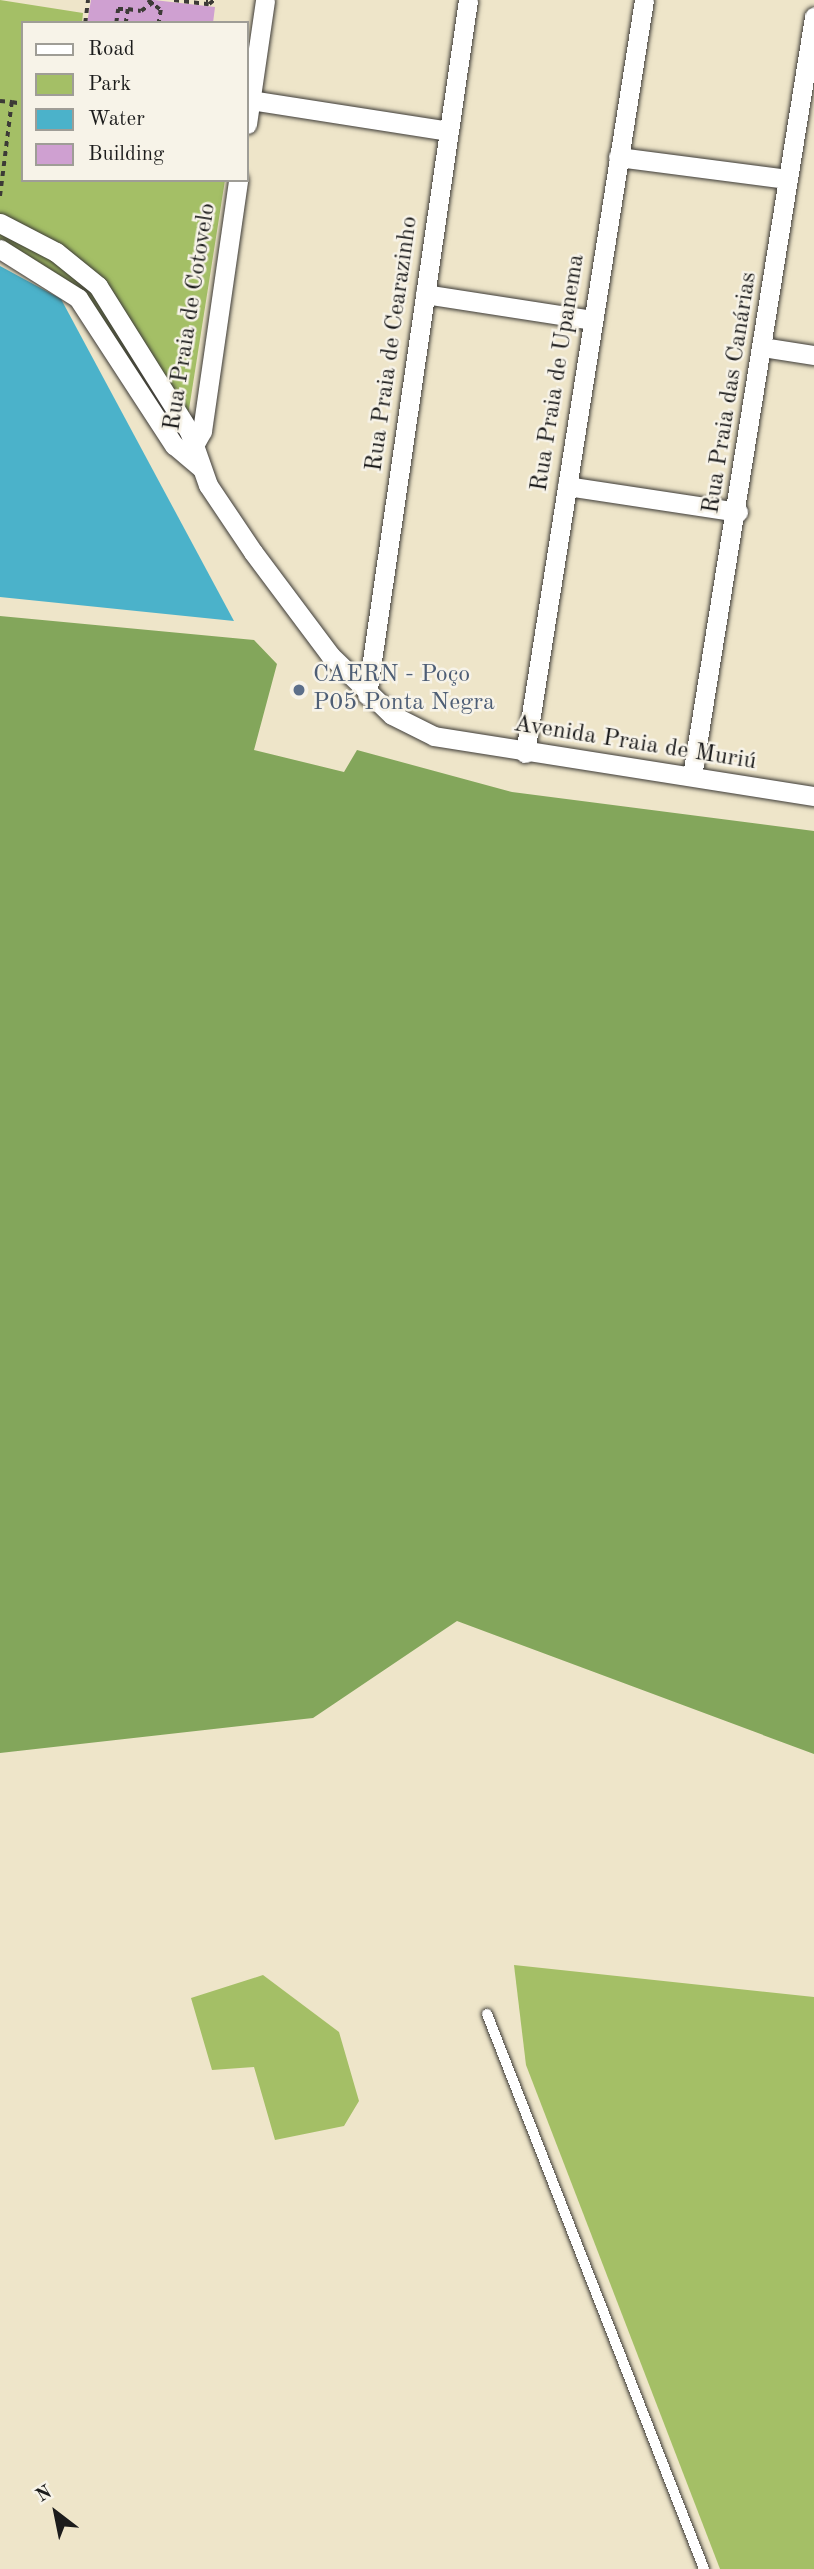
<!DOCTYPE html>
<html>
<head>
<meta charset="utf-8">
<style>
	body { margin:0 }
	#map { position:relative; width:814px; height:2569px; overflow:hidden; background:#eee5c9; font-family:"Old Standard TT",serif }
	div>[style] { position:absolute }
	.green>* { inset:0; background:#a4bf66 }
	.forest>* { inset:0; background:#83a65b }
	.water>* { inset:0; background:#4bb2ca }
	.building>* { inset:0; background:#cfa0d1 }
	.path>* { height:3.5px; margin-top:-1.75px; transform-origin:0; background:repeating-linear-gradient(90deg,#3c3a36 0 5px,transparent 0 10px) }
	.roads { filter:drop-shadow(0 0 2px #3c3a36) drop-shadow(0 0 2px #3c3a36) }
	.service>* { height:10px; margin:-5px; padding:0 5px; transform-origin:5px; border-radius:5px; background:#fff }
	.minor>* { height:19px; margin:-9.5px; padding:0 9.5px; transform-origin:9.5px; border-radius:9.5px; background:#fff }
	.dots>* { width:19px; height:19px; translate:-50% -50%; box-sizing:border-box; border:4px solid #f7f3e8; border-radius:50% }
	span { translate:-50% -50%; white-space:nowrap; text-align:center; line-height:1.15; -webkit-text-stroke:5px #f7f3e8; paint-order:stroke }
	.street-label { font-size:24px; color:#1c1c1c }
	.service-label { font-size:24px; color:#4e5e75 }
	.left { translate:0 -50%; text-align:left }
	.legend { position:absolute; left:21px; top:21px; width:228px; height:161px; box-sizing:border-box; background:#f7f3e8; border:2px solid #9f9d96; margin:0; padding:9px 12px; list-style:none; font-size:21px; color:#1c1c1c }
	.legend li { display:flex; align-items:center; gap:14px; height:35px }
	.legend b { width:35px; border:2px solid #9f9d96 }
	.north { position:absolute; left:21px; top:2478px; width:70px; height:70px; -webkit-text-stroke:5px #f7f3e8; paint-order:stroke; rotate:328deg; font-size:19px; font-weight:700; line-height:28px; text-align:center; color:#1c1c1c }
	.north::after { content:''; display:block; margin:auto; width:24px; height:32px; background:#1c1c1c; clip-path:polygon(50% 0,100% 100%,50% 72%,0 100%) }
</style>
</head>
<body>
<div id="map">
	<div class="green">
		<div style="clip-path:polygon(0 0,83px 13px,82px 23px,23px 23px,23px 180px,225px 180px,187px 422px,126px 315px,0 216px)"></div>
		<div style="clip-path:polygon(0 231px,88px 281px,180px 440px,100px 320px,0 243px)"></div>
		<div style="clip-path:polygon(514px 1965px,814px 1997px,814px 2569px,720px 2569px,526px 2065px)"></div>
		<div style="clip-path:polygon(263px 1975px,339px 2032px,359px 2101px,344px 2126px,275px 2140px,254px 2067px,212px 2070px,191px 1998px)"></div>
	</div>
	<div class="forest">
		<div style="clip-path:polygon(0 616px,254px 640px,277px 664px,254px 750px,344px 772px,357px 750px,512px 792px,814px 831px,814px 1754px,457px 1621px,313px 1718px,0 1753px)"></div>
	</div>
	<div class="water">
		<div style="clip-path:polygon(0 266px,61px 299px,234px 621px,0 597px)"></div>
	</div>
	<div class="building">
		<div style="clip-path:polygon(91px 0,154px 0,215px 7px,213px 23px,87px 23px)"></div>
	</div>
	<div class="path">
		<div style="left:148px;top:0;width:16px;rotate:38deg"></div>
		<div style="left:161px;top:10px;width:13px;rotate:99deg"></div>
		<div style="left:174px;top:0;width:35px;rotate:7deg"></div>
		<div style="left:209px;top:4px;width:6px;rotate:-39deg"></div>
		<div style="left:206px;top:0;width:2px"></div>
		<div style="left:128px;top:9px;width:13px;rotate:9deg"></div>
		<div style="left:141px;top:11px;width:19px;rotate:-36deg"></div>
		<div style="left:85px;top:23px;width:23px;rotate:-83deg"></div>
		<div style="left:116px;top:23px;width:14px;rotate:-82deg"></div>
		<div style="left:118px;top:9px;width:10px"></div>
		<div style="left:128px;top:9px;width:14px;rotate:98deg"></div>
		<div style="left:0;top:101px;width:12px;rotate:5deg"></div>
		<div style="left:12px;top:102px;width:97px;rotate:97.1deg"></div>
		<div style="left:12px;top:102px;width:11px;rotate:10deg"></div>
	</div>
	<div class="roads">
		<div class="service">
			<div style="left:487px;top:2014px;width:596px;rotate:68.64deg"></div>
		</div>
		<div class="minor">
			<div style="left:251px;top:100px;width:199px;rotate:8.9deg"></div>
			<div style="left:247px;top:124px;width:125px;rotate:-81.7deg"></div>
			<div style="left:618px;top:157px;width:171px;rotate:7.4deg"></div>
			<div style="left:0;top:223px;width:63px;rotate:27.4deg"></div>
			<div style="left:56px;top:252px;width:54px;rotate:39deg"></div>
			<div style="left:98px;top:286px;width:171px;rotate:57.9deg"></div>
			<div style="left:189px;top:431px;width:57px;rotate:70.6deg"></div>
			<div style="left:208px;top:485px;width:81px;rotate:56.1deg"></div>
			<div style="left:253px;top:552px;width:129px;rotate:53.2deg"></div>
			<div style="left:330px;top:655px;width:86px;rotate:44.1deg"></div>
			<div style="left:392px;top:715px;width:47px;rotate:26.6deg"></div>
			<div style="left:434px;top:736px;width:385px;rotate:9deg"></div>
			<div style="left:0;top:249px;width:92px;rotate:32.1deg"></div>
			<div style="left:78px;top:298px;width:176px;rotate:56.9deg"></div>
			<div style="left:174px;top:445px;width:34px;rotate:40deg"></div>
			<div style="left:425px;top:294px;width:169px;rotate:8.8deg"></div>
			<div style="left:763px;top:347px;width:52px;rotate:8.9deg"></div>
			<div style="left:192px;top:449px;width:21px;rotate:-61deg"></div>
			<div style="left:202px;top:431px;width:254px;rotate:-81.8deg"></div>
			<div style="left:567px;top:486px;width:173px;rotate:8.6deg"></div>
			<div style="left:367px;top:695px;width:702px;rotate:-81.73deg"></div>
			<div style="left:525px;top:753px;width:762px;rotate:-81.02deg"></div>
			<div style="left:692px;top:776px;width:769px;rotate:-80.87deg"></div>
		</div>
	</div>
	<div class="dots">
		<div style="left:299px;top:690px;background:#5c6f8a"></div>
	</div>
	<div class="street-label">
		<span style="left:191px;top:317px;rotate:-81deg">Rua Praia de Cotovelo</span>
		<span style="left:393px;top:344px;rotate:-82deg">Rua Praia de Cearazinho</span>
		<span style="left:559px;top:373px;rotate:-81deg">Rua Praia de Upanema</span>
		<span style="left:731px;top:393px;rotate:-81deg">Rua Praia das Canárias</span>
		<span style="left:635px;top:744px;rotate:9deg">Avenida Praia de Muriú</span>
	</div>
	<div class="service-label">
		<span class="left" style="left:313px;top:690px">CAERN - Poço<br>P05 Ponta Negra</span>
	</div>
	<ul class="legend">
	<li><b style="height:9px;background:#fff"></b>Road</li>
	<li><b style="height:19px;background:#a4bf66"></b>Park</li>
	<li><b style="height:19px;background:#4bb2ca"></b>Water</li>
	<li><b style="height:19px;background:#cfa0d1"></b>Building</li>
	</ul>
	<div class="north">N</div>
</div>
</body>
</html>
